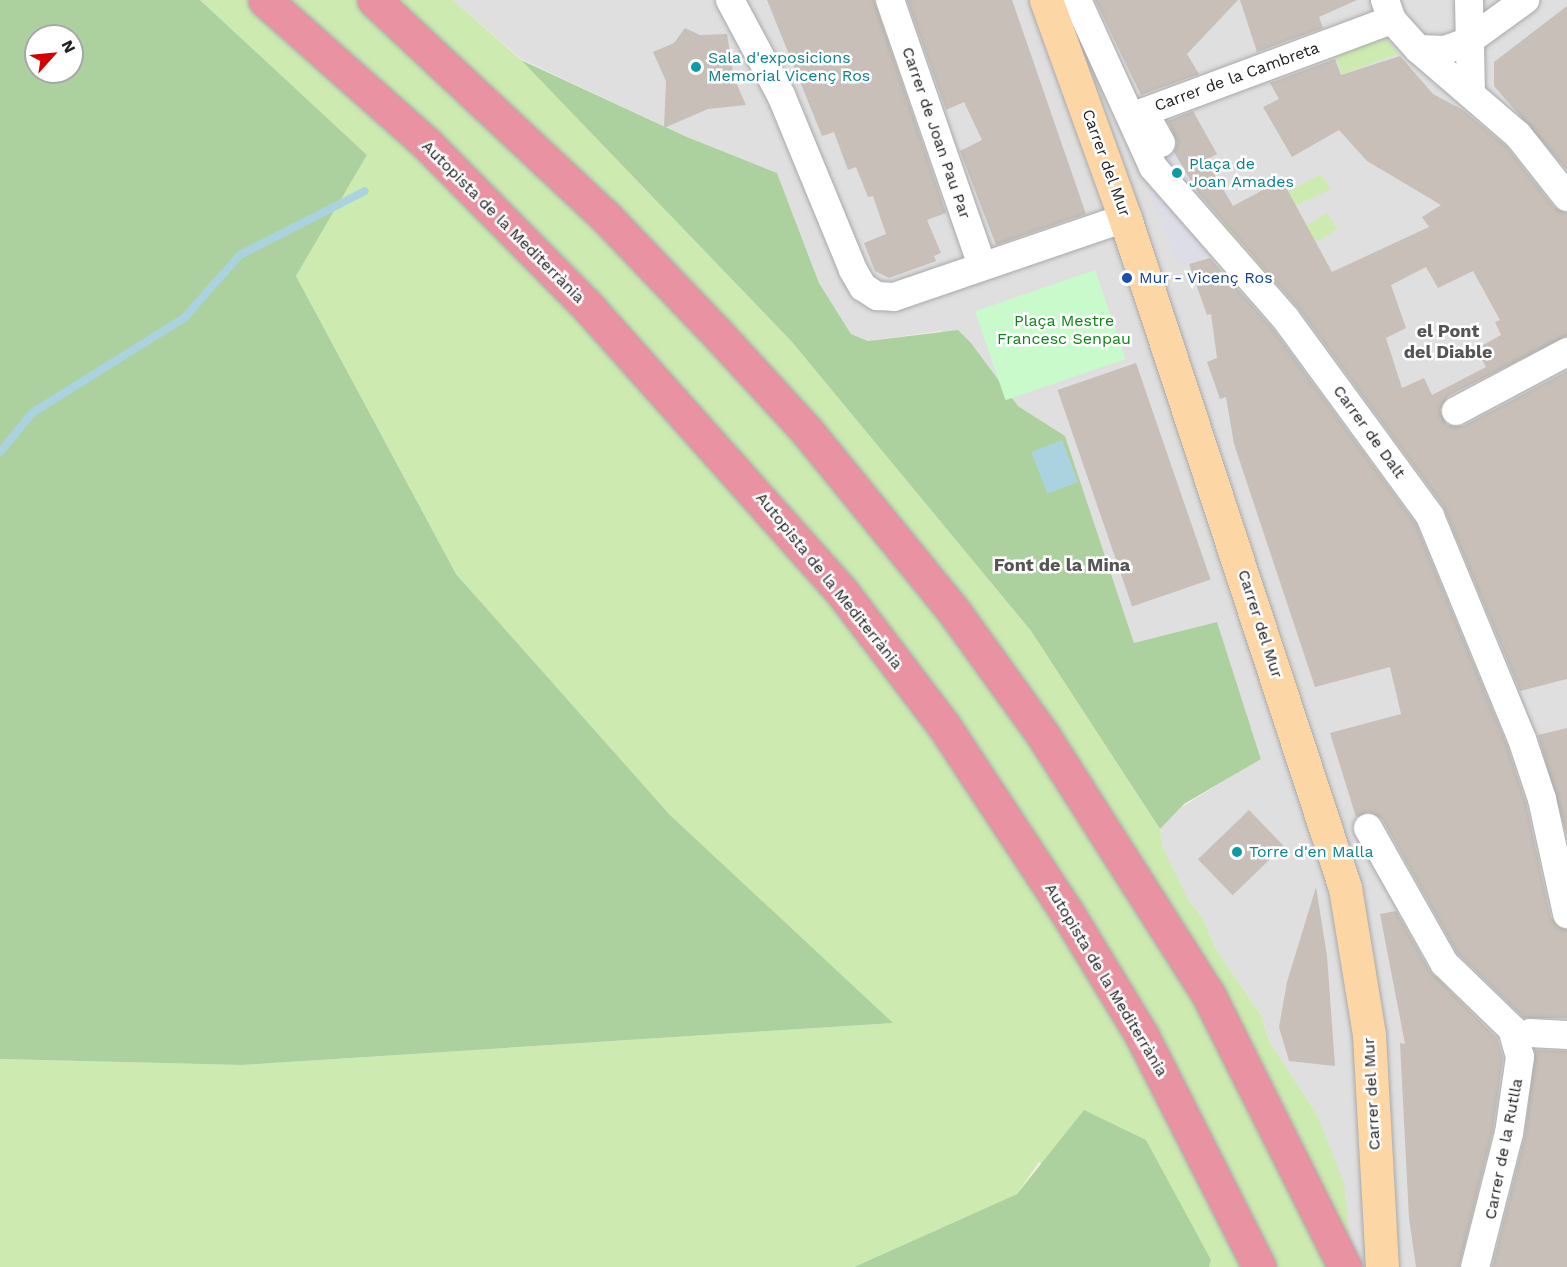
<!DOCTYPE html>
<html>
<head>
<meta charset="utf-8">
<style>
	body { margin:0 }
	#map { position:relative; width:1567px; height:1267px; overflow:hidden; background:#f2efe9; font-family:"Work Sans",sans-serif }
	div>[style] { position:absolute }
	.residential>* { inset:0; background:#e0dfdf }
	.grass>* { inset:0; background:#cdebb0; transform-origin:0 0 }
	.forest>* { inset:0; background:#add19e }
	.park>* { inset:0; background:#c8facc; transform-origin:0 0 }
	.plaza>* { inset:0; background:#dddde8 }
	.water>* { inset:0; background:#aad3df; transform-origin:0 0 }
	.stream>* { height:8px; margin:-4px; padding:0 4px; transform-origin:4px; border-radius:4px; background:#aad3df }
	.building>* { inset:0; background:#c7bfb8; transform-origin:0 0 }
	.roads { filter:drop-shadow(0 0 2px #a9a9a9) drop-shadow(0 0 2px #a9a9a9) }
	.minor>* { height:28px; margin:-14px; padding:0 14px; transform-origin:14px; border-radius:14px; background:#fff }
	.major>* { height:33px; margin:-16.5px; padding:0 16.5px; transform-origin:16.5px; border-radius:16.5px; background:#fcd6a4 }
	.highway>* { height:33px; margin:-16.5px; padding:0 16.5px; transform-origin:16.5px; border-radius:16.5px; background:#e892a2 }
	.dots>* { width:16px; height:16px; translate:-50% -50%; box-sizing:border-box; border:3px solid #fff; border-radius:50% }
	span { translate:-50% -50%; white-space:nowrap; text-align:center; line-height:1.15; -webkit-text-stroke:5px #fff; paint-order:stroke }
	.culture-label { font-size:16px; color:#0d838f }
	.left { translate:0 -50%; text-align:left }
	.street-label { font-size:16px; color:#222 }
	.transit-label { font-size:16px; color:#164399 }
	.park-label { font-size:16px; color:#0c8416 }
	.neighbourhood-label { font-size:18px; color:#555; font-weight:700 }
	.north { position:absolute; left:24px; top:24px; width:60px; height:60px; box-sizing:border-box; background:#fff; border:2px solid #a7a7a7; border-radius:50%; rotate:63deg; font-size:16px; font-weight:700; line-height:24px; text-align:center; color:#222 }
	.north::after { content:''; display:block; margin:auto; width:21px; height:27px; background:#d40000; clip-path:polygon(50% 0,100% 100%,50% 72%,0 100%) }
</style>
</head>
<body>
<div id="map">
	<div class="residential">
		<div style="clip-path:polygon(453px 0,1567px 0,1567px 1267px,1353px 1267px,1317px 1115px,1269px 1041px,1261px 1015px,1215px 948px,1203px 918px,1189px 901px,1161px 846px,1160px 829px,1169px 815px,1261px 758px,1217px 623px,1134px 644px,1065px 436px,1018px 406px,971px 343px,940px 331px,868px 341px,851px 334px,819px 283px,777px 173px,687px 137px,521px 59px)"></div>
	</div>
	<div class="grass">
		<div style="clip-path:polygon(200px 0,453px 0,521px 60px,792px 342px,1031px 631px,1160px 829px,1162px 846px,1189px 901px,1203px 918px,1215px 948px,1261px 1015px,1269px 1041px,1317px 1115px,1344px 1183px,1353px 1267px,1209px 1267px,1211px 1260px,1039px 1162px,1017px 1194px,854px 1267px,0 1267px,0 1059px,242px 1065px,892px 1023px,670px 815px,456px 574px,296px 276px,367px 155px)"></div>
		<div style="clip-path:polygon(1385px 36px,1398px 54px,1342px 74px,1333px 50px)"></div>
		<div style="clip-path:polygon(1321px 174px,1331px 189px,1231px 236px,1222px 225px)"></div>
		<div style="left:1327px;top:213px;width:19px;height:93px;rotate:58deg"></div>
	</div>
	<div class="forest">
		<div style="clip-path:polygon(evenodd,0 0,200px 0,367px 155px,296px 276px,456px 574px,670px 815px,893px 1023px,242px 1065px,0 1059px,0 0,36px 36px,72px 36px,72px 72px,36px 72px,36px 36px)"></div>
		<div style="clip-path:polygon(521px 60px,687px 137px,777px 173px,819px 283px,851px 334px,868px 341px,958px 330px,971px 343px,1018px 406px,1065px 436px,1134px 643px,1217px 622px,1261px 759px,1184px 804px,1160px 829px,1031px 631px,792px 342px)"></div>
		<div style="clip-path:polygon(1084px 1110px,1146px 1140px,1211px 1260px,1209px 1267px,854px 1267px,1017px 1194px)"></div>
	</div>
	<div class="park">
		<div style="left:1095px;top:270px;width:94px;height:127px;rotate:71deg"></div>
	</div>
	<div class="plaza">
		<div style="clip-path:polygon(1176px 111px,1236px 216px,1220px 223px,1205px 259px,1178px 266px,1126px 130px)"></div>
	</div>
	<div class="water">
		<div style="left:1062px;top:440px;width:45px;height:33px;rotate:69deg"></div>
	</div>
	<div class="stream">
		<div style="left:0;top:452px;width:50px;rotate:-50.6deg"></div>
		<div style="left:32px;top:413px;width:179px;rotate:-32deg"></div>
		<div style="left:184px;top:318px;width:84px;rotate:-48.4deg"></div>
		<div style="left:240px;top:255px;width:140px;rotate:-27.1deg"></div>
	</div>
	<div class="building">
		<div style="clip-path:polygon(767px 0,874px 0,946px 213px,927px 220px,941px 253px,934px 256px,936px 261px,889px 278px,875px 271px,864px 243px,886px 234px,873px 196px,868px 197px,856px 167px,848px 170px,834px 132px,822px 136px)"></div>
		<div style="clip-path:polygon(907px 0,1012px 0,1086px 214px,996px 245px,960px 151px,982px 140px,964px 102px,946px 110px)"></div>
		<div style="clip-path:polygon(1095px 0,1238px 0,1187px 54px,1199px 74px,1141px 95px)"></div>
		<div style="clip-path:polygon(1240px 0,1357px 0,1319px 17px,1323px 28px,1257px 52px)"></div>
		<div style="clip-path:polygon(1567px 6px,1567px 170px,1494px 86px,1494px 62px)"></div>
		<div style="clip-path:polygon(685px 28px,700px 35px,727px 34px,734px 78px,746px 105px,708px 109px,664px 128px,666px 81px,653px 52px,674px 43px)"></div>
		<div style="clip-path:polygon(evenodd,1400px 56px,1433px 94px,1463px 110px,1506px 146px,1554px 207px,1567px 213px,1567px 336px,1448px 396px,1440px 410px,1447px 425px,1463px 426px,1567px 371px,1567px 679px,1520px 691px,1443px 506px,1299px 309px,1198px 193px,1174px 152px,1177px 143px,1168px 121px,1193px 111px,1217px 154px,1206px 160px,1233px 206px,1282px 180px,1332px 272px,1429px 227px,1422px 217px,1441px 205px,1367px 161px,1339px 130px,1292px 157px,1263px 107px,1279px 99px,1270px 83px,1335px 59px,1341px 75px,1400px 56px,1426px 267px,1438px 288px,1473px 271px,1500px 320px,1495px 322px,1501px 335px,1476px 349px,1486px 367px,1432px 395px,1424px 378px,1402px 388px,1386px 338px,1406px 328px,1391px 285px,1426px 267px)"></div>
		<div style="clip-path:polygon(1210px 258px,1273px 329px,1416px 524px,1507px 745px,1526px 803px,1551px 918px,1567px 930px,1567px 1018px,1524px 1018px,1457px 953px,1382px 819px,1369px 812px,1356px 817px,1330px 733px,1401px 714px,1390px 667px,1315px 687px,1234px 444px,1226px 397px,1220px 399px,1207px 362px,1217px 358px,1211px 314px,1207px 315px,1189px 264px)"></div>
		<div style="left:1136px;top:363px;width:229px;height:83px;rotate:71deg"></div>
		<div style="clip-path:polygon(1567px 728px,1567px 836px,1538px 735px)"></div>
		<div style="left:1249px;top:810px;width:50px;height:71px;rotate:46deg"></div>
		<div style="clip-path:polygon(1316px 887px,1327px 956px,1335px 1066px,1289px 1061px,1279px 1027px,1287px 982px)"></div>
		<div style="clip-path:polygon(1396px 911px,1430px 971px,1497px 1038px,1503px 1058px,1493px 1130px,1459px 1267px,1416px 1267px,1409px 1218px,1400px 1043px,1405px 1044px,1380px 914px)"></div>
		<div style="clip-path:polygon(1535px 1050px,1567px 1051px,1567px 1267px,1492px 1267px,1525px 1135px)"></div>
	</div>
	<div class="roads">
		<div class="minor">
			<div style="left:730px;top:0;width:108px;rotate:61.8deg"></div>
			<div style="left:781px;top:95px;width:189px;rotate:67.6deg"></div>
			<div style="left:853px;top:270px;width:20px;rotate:60deg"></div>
			<div style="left:863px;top:287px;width:17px;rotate:33deg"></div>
			<div style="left:877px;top:296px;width:17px;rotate:3deg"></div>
			<div style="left:894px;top:297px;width:244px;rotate:-18.9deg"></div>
			<div style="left:890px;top:0;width:281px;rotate:70.9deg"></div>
			<div style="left:1077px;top:0;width:183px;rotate:65.5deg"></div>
			<div style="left:1153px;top:167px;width:202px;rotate:48.8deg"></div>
			<div style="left:1286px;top:319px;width:244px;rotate:53.8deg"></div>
			<div style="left:1430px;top:516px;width:241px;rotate:67.6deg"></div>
			<div style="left:1522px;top:739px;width:63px;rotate:71.6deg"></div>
			<div style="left:1542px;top:799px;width:118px;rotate:77.7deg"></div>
			<div style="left:1385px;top:0;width:21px;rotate:71deg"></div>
			<div style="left:1392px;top:20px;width:39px;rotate:48deg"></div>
			<div style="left:1418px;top:49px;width:132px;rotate:40.7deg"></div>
			<div style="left:1518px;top:135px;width:79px;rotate:51.7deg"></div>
			<div style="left:1469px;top:0;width:94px;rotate:88.8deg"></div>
			<div style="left:1418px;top:49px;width:27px;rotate:2deg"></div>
			<div style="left:1445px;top:50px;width:23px;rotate:-20deg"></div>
			<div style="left:1467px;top:42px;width:72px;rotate:-35.9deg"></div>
			<div style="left:1161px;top:143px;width:35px;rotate:-119deg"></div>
			<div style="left:1144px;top:112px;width:265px;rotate:-20.4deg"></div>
			<div style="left:1456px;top:411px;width:126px;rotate:-28deg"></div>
			<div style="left:1368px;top:828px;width:155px;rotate:60.6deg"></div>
			<div style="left:1444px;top:963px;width:95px;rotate:44.1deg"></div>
			<div style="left:1512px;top:1029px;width:29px;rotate:74deg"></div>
			<div style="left:1520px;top:1057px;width:77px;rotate:98.2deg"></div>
			<div style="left:1509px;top:1133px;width:138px;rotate:104.2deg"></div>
			<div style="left:1530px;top:1033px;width:37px;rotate:3deg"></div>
		</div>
		<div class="major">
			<div style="left:1046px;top:0;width:232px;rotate:70.1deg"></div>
			<div style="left:1125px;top:218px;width:705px;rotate:71.82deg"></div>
			<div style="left:1345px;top:888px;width:149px;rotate:80.7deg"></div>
			<div style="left:1369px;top:1035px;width:232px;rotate:86.8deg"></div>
		</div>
		<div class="highway">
			<div style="left:265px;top:0;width:217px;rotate:41.6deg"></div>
			<div style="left:427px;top:144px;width:232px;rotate:45.3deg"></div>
			<div style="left:590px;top:309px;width:379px;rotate:48.3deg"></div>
			<div style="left:842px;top:592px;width:168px;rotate:52.7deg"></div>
			<div style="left:944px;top:726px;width:225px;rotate:56.6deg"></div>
			<div style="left:1068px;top:914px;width:140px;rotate:58.7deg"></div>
			<div style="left:1141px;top:1034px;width:261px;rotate:63.1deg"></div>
			<div style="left:374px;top:0;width:318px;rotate:43.1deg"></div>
			<div style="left:606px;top:217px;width:158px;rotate:46.3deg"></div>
			<div style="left:715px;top:331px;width:134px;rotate:47.4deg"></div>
			<div style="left:806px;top:430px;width:236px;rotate:50.8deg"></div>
			<div style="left:955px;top:613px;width:150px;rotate:54.2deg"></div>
			<div style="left:1043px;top:735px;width:309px;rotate:57.5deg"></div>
			<div style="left:1209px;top:996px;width:303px;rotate:63.4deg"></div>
		</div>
	</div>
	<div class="dots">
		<div style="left:696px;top:67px;background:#0f9aa8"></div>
		<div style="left:1177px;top:173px;background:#0f9aa8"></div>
		<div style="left:1127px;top:278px;background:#1a4fb4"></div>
		<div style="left:1237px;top:852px;background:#0f9aa8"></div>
	</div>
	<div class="culture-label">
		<span class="left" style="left:708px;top:67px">Sala d'exposicions<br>Memorial Vicenç Ros</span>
		<span class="left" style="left:1189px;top:173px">Plaça de<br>Joan Amades</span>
		<span class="left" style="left:1249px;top:852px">Torre d'en Malla</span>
	</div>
	<div class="street-label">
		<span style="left:1237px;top:77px;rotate:-20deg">Carrer de la Cambreta</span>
		<span style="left:936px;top:133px;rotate:71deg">Carrer de Joan Pau Par</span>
		<span style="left:1106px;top:163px;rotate:70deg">Carrer del Mur</span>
		<span style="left:503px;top:222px;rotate:45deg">Autopista de la Mediterrània</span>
		<span style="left:1369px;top:432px;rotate:54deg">Carrer de Dalt</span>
		<span style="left:829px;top:581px;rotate:51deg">Autopista de la Mediterrània</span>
		<span style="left:1260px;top:624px;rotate:72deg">Carrer del Mur</span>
		<span style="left:1106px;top:980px;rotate:59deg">Autopista de la Mediterrània</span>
		<span style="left:1372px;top:1094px;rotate:-93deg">Carrer del Mur</span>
		<span style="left:1504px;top:1149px;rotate:-79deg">Carrer de la Rutlla</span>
	</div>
	<div class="transit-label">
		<span class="left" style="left:1139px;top:278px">Mur - Vicenç Ros</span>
	</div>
	<div class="park-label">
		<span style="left:1064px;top:330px">Plaça Mestre<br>Francesc Senpau</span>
	</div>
	<div class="neighbourhood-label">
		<span style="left:1448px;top:342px">el Pont<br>del Diable</span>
		<span style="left:1062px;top:565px">Font de la Mina</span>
	</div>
	<div class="north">N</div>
</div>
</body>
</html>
